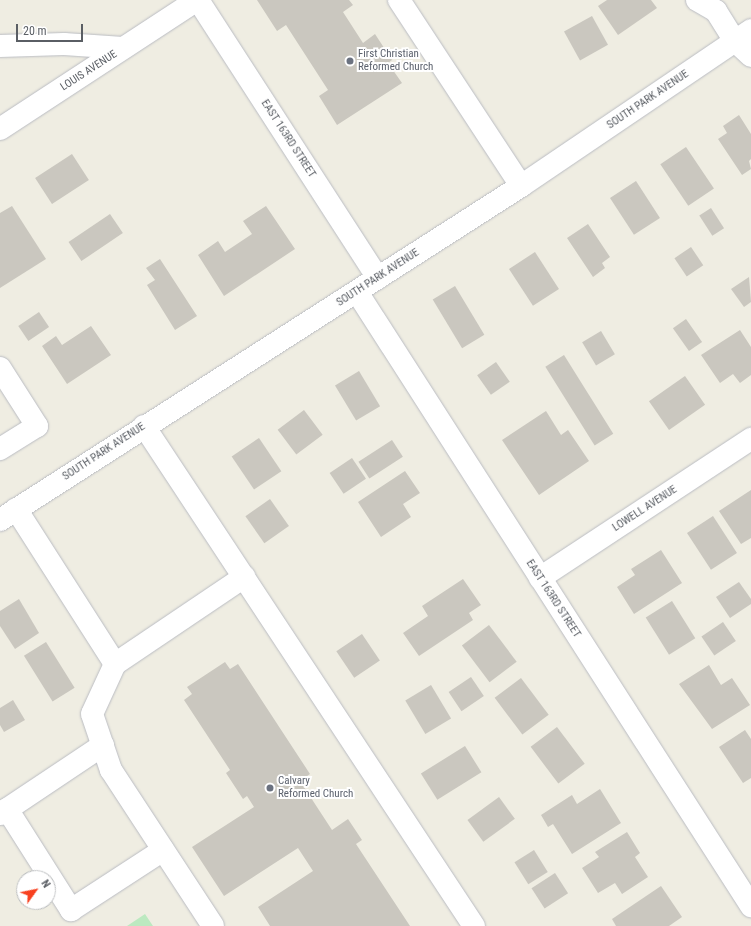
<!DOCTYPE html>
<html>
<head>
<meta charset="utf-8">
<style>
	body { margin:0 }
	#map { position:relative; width:751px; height:926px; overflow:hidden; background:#efede2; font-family:"Roboto Condensed",sans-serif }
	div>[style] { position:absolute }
	.green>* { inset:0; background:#bce9c0 }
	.building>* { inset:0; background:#cac7bf; transform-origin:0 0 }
	.roads { filter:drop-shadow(0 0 1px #babcc2) drop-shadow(0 0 1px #babcc2) }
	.minor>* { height:22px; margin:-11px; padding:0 11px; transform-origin:11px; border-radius:11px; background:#fff }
	.dots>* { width:11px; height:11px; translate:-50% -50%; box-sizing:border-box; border:2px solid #fff; border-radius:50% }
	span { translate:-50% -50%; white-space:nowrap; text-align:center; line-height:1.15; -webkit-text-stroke:4px #fff; paint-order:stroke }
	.worship-label { font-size:11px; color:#5b616d }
	.left { translate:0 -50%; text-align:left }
	.street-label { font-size:11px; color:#5a5e64 }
	.north { position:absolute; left:16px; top:870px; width:40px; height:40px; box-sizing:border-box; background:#fff; border:1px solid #bdbfc1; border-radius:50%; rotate:57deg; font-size:11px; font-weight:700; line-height:16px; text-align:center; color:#5a5e64 }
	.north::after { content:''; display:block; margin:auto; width:14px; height:18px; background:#f8411f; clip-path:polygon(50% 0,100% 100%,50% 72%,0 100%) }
	.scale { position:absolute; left:16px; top:24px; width:67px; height:18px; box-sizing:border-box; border:2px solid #5a5e64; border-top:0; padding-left:5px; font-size:12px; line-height:14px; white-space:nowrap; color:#5a5e64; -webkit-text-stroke:3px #fff; paint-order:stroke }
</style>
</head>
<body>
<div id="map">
	<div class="green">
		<div style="clip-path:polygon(145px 914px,153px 926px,127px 926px)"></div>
	</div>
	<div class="building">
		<div style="clip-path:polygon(257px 0,349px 0,353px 5px,343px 12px,363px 43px,375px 34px,392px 60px,388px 63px,402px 83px,337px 125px,319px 96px,328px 90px,286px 25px,277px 31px)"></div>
		<div style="clip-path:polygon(607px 0,651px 0,657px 8px,618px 35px,598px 6px)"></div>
		<div style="left:592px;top:16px;width:33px;height:32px;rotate:61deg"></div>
		<div style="clip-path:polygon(739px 115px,751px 134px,751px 159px,749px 161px,751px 169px,742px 175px,718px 139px,727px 133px,723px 126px)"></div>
		<div style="left:686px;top:147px;width:50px;height:31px;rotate:56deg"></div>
		<div style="left:72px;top:154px;width:31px;height:44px;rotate:57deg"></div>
		<div style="left:636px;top:181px;width:44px;height:31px;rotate:57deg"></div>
		<div style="clip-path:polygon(12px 206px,46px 259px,0 288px,0 213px)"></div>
		<div style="clip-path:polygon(266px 206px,295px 249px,224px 296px,198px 255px,218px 241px,225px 252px,252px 234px,243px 221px)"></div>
		<div style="left:711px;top:208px;width:24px;height:14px;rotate:57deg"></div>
		<div style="left:110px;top:214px;width:23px;height:50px;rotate:56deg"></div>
		<div style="clip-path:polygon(588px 224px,610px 257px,602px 263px,605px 268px,593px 277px,567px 238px)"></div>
		<div style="left:691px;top:247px;width:22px;height:20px;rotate:56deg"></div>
		<div style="left:535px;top:252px;width:44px;height:31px;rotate:57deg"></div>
		<div style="clip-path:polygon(160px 259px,197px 316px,175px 330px,147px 285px,155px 280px,146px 268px)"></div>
		<div style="clip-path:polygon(749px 277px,751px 302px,744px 307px,731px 289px)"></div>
		<div style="left:455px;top:286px;width:57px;height:26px;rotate:59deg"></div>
		<div style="left:39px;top:312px;width:18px;height:25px;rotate:56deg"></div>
		<div style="left:686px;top:319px;width:28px;height:16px;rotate:55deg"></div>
		<div style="clip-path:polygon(91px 326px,111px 355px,67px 384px,42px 346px,56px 336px,62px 345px)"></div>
		<div style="clip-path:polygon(740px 330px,751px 347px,751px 375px,740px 383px,733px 374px,720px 383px,701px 355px)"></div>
		<div style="left:601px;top:331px;width:27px;height:22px;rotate:59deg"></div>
		<div style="left:564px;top:355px;width:93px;height:22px;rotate:58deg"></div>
		<div style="left:496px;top:362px;width:24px;height:23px;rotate:55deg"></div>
		<div style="left:359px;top:371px;width:41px;height:28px;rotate:59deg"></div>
		<div style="left:685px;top:376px;width:35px;height:44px;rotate:55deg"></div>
		<div style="left:304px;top:410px;width:31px;height:33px;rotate:53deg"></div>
		<div style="clip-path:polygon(546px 411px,561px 435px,568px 430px,589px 461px,539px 495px,502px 440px)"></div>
		<div style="left:259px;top:438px;width:40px;height:33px;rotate:56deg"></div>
		<div style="left:392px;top:440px;width:20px;height:40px;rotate:57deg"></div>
		<div style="left:352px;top:458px;width:25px;height:27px;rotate:56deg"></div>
		<div style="clip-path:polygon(405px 471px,420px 493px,403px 504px,411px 517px,381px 537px,358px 502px)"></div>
		<div style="clip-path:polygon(751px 490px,751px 538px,741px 544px,719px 511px)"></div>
		<div style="left:270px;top:499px;width:33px;height:30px;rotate:55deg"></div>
		<div style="left:713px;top:516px;width:44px;height:31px;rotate:57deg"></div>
		<div style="clip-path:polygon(661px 550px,682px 583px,634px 614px,617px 587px,635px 575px,631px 569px)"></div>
		<div style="clip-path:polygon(463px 579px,481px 605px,469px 613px,473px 620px,419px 656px,403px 633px,428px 616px,422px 606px)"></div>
		<div style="clip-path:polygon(739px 582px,751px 599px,751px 604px,730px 618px,716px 597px)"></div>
		<div style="clip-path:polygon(19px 599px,39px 633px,15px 649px,0 626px,0 611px)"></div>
		<div style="left:672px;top:601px;width:44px;height:31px;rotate:58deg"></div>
		<div style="left:723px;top:622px;width:23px;height:26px;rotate:56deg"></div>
		<div style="left:489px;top:625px;width:46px;height:34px;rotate:53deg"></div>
		<div style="left:362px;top:634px;width:32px;height:31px;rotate:56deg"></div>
		<div style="left:46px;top:642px;width:54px;height:26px;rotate:58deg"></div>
		<div style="clip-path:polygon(225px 662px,230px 669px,238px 664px,310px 774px,300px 781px,332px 830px,348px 819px,362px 840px,356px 844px,410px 926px,270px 926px,258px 907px,313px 871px,298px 848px,224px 896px,192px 847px,254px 807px,247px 796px,243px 799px,226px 773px,230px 770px,184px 700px,192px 694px,187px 687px)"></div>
		<div style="clip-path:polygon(709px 665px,721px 685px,732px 678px,750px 705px,712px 729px,679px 684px)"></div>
		<div style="left:471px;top:677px;width:23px;height:27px;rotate:56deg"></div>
		<div style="left:521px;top:678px;width:46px;height:33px;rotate:53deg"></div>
		<div style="left:431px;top:685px;width:39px;height:30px;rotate:59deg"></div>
		<div style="clip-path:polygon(13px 700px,25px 720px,4px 732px,0 725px,0 708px)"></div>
		<div style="left:557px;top:727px;width:46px;height:33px;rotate:53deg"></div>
		<div style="clip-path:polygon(745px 730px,751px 739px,751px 778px,743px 783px,719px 747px)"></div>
		<div style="left:465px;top:746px;width:31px;height:52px;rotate:58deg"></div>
		<div style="clip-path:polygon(600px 789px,621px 823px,572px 854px,553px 824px,548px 827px,541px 815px,572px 795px,577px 804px)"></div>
		<div style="left:499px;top:797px;width:27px;height:39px;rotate:54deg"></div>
		<div style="clip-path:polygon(627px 832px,640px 853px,635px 857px,648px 877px,622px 894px,615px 883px,598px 893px,582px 868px,599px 857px,595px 852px)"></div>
		<div style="left:534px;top:850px;width:26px;height:23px;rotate:58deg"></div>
		<div style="left:555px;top:873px;width:24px;height:28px;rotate:57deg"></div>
		<div style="clip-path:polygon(661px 886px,682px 917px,669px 926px,616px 926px,612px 919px)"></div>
	</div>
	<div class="roads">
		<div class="minor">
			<div style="left:198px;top:0;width:331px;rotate:57.1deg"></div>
			<div style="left:399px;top:0;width:222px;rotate:56.7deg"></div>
			<div style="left:697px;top:0;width:22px;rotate:30deg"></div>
			<div style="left:716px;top:11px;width:36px;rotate:58deg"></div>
			<div style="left:735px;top:41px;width:22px;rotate:43deg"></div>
			<div style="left:0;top:46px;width:64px;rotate:-1.8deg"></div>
			<div style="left:64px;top:44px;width:59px;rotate:3.9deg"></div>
			<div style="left:0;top:129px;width:235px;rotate:-33.2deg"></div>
			<div style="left:357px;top:292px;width:730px;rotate:57.31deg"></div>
			<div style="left:0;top:368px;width:69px;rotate:57.5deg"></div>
			<div style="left:37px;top:426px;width:44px;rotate:148.1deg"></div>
			<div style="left:144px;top:426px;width:599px;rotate:56.58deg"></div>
			<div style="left:16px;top:509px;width:184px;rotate:57.4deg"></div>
			<div style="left:115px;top:664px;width:55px;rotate:114.7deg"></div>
			<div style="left:92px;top:714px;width:59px;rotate:71.3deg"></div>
			<div style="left:111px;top:770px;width:186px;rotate:56.8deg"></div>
			<div style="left:0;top:520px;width:619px;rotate:-32.66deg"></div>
			<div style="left:521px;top:186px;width:278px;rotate:-34.1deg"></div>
			<div style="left:540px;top:578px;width:253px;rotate:-33.4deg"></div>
			<div style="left:115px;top:664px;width:156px;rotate:-34deg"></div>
			<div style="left:7px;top:809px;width:120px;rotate:57.6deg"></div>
			<div style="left:71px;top:910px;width:110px;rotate:-33.1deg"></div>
			<div style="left:0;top:814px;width:124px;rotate:-33.8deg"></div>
		</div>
	</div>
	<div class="dots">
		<div style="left:350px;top:61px;background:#6b7280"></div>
		<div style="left:270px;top:788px;background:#6b7280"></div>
	</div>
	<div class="worship-label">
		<span class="left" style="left:358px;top:61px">First Christian<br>Reformed Church</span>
		<span class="left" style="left:278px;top:788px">Calvary<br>Reformed Church</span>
	</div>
	<div class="street-label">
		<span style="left:89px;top:71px;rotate:-33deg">LOUIS AVENUE</span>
		<span style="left:648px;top:100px;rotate:-34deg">SOUTH PARK AVENUE</span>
		<span style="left:288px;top:139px;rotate:57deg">EAST 163RD STREET</span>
		<span style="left:378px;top:278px;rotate:-33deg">SOUTH PARK AVENUE</span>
		<span style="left:104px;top:452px;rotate:-33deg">SOUTH PARK AVENUE</span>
		<span style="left:645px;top:509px;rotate:-33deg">LOWELL AVENUE</span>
		<span style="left:553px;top:599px;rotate:57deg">EAST 163RD STREET</span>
	</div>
	<div class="north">N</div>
	<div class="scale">20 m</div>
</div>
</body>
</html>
